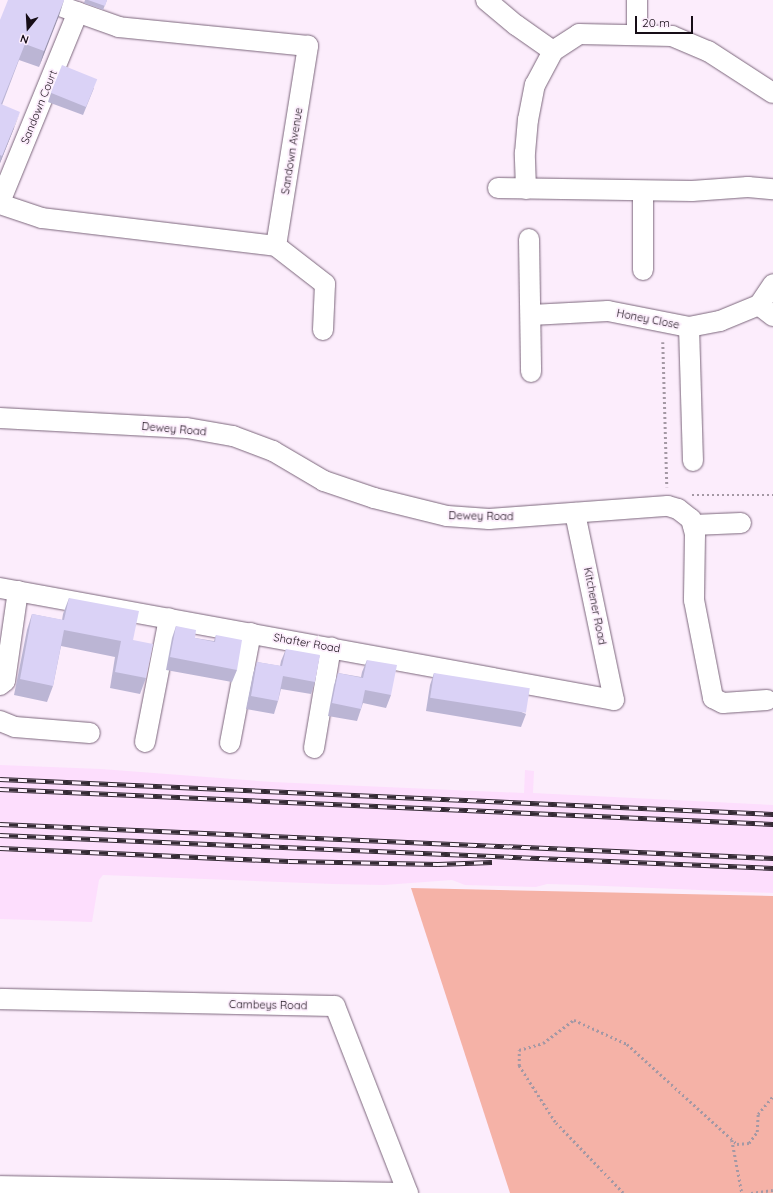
<!DOCTYPE html>
<html>
<head>
<meta charset="utf-8">
<style>
	body { margin:0 }
	#map { position:relative; width:773px; height:1193px; overflow:hidden; background:#fcedfc; font-family:Quicksand,sans-serif }
	div>[style] { position:absolute }
	.built>* { inset:0; background:#fddefd }
	.green>* { inset:0; background:#f5b2a7 }
	.path>* { height:2.5px; margin-top:-1.25px; transform-origin:0; background:repeating-linear-gradient(90deg,#a498a4 0 2px,transparent 0 5px) }
	.roads { filter:drop-shadow(0 0 1px #7b667b) drop-shadow(0 0 1px #7b667b) }
	.minor>* { height:20px; margin:-10px; padding:0 10px; transform-origin:10px; border-radius:10px; background:#fff }
	.rail>* { height:4.5px; margin-top:-2.25px; transform-origin:0; background:repeating-linear-gradient(90deg,#fcedfc 0 9px,#342a34 0 18px); box-sizing:border-box; border-block:1px solid #342a34 }
	.wall>* { inset:0; background:#bbb5d4 }
	.shaded-wall>* { inset:0; background:#9993ac }
	.building>* { inset:0; background:#dad2f6; transform-origin:0 0 }
	span { translate:-50% -50%; white-space:nowrap; text-align:center; line-height:1.15; -webkit-text-stroke:3.5px #fcedfc; paint-order:stroke }
	.street-label { font-size:11px; color:#160d16 }
	.north { position:absolute; left:8px; top:8px; width:40px; height:40px; -webkit-text-stroke:3px #fcedfc; paint-order:stroke; rotate:198deg; font-size:11px; font-weight:700; line-height:16px; text-align:center; color:#160d16 }
	.north::after { content:''; display:block; margin:auto; width:14px; height:18px; background:#160d16; clip-path:polygon(50% 0,100% 100%,50% 72%,0 100%) }
	.scale { position:absolute; left:635px; top:16px; width:58px; height:18px; box-sizing:border-box; border:2px solid #160d16; border-top:0; padding-left:5px; font-size:12px; line-height:14px; white-space:nowrap; color:#160d16; -webkit-text-stroke:3px #fcedfc; paint-order:stroke }
</style>
</head>
<body>
<div id="map">
	<div class="built">
		<div style="clip-path:polygon(0 765px,101px 769px,272px 782px,524px 793px,525px 770px,534px 771px,533px 793px,773px 805px,773px 893px,581px 885px,547px 884px,536px 887px,465px 885px,452px 880px,384px 885px,333px 884px,103px 875px,99px 880px,92px 922px,0 919px)"></div>
	</div>
	<div class="green">
		<div style="clip-path:polygon(411px 888px,773px 896px,773px 1193px,510px 1193px)"></div>
	</div>
	<div class="path">
		<div style="left:663px;top:342px;width:145px;rotate:88.4deg"></div>
		<div style="left:692px;top:495px;width:81px"></div>
		<div style="left:732px;top:1140px;width:54px;rotate:79.3deg"></div>
		<div style="left:623px;top:1193px;width:98px;rotate:-133.8deg"></div>
		<div style="left:555px;top:1122px;width:67px;rotate:-122.7deg"></div>
		<div style="left:519px;top:1066px;width:16px;rotate:-90deg"></div>
		<div style="left:519px;top:1050px;width:25px;rotate:-16deg"></div>
		<div style="left:543px;top:1043px;width:39px;rotate:-37deg"></div>
		<div style="left:574px;top:1020px;width:58px;rotate:24.4deg"></div>
		<div style="left:627px;top:1044px;width:149px;rotate:42.3deg"></div>
		<div style="left:737px;top:1144px;width:12px;rotate:-5deg"></div>
		<div style="left:749px;top:1143px;width:14px;rotate:-54deg"></div>
		<div style="left:757px;top:1132px;width:18px;rotate:-87deg"></div>
		<div style="left:758px;top:1114px;width:23px;rotate:-50deg"></div>
		<div style="left:751px;top:1193px;width:22px;rotate:-8deg"></div>
	</div>
	<div class="roads">
		<div class="minor">
			<div style="left:486px;top:0;width:39px;rotate:40deg"></div>
			<div style="left:516px;top:25px;width:45px;rotate:35.1deg"></div>
			<div style="left:637px;top:0;width:35px;rotate:90deg"></div>
			<div style="left:498px;top:188px;width:194px;rotate:0.9deg"></div>
			<div style="left:692px;top:191px;width:56px;rotate:-4.1deg"></div>
			<div style="left:748px;top:187px;width:25px;rotate:5deg"></div>
			<div style="left:526px;top:189px;width:36px;rotate:-92deg"></div>
			<div style="left:525px;top:153px;width:33px;rotate:-85deg"></div>
			<div style="left:528px;top:120px;width:36px;rotate:-79deg"></div>
			<div style="left:535px;top:85px;width:38px;rotate:-62deg"></div>
			<div style="left:553px;top:51px;width:31px;rotate:-33deg"></div>
			<div style="left:579px;top:34px;width:93px;rotate:1.2deg"></div>
			<div style="left:672px;top:36px;width:39px;rotate:23deg"></div>
			<div style="left:708px;top:51px;width:77px;rotate:32.9deg"></div>
			<div style="left:0;top:202px;width:205px;rotate:-67.7deg"></div>
			<div style="left:0;top:204px;width:44px;rotate:18.4deg"></div>
			<div style="left:42px;top:218px;width:236px;rotate:6.8deg"></div>
			<div style="left:276px;top:246px;width:203px;rotate:-80.9deg"></div>
			<div style="left:308px;top:46px;width:190px;rotate:-174.3deg"></div>
			<div style="left:119px;top:27px;width:81px;rotate:-160.4deg"></div>
			<div style="left:529px;top:239px;width:133px;rotate:89.1deg"></div>
			<div style="left:276px;top:246px;width:62px;rotate:37.8deg"></div>
			<div style="left:325px;top:284px;width:46px;rotate:92.5deg"></div>
			<div style="left:643px;top:270px;width:79px;rotate:-90deg"></div>
			<div style="left:759px;top:305px;width:18px;rotate:38deg"></div>
			<div style="left:531px;top:315px;width:77px;rotate:-3deg"></div>
			<div style="left:608px;top:311px;width:83px;rotate:11.2deg"></div>
			<div style="left:689px;top:327px;width:32px;rotate:-11deg"></div>
			<div style="left:720px;top:321px;width:42px;rotate:-22.3deg"></div>
			<div style="left:759px;top:305px;width:25px;rotate:-56deg"></div>
			<div style="left:689px;top:327px;width:134px;rotate:88.3deg"></div>
			<div style="left:0;top:418px;width:187px;rotate:3.1deg"></div>
			<div style="left:187px;top:428px;width:47px;rotate:9.9deg"></div>
			<div style="left:233px;top:436px;width:43px;rotate:20.6deg"></div>
			<div style="left:273px;top:451px;width:59px;rotate:30.5deg"></div>
			<div style="left:324px;top:481px;width:53px;rotate:18.8deg"></div>
			<div style="left:374px;top:498px;width:75px;rotate:13.9deg"></div>
			<div style="left:447px;top:516px;width:42px;rotate:4.1deg"></div>
			<div style="left:489px;top:519px;width:179px;rotate:-4.2deg"></div>
			<div style="left:668px;top:506px;width:10px;rotate:17deg"></div>
			<div style="left:678px;top:509px;width:16px;rotate:38deg"></div>
			<div style="left:691px;top:519px;width:16px;rotate:75deg"></div>
			<div style="left:695px;top:534px;width:66px;rotate:90.9deg"></div>
			<div style="left:694px;top:600px;width:100px;rotate:79deg"></div>
			<div style="left:713px;top:698px;width:11px;rotate:27deg"></div>
			<div style="left:723px;top:703px;width:44px;rotate:-3.9deg"></div>
			<div style="left:693px;top:525px;width:48px;rotate:-2.4deg"></div>
			<div style="left:0;top:588px;width:624px;rotate:10.34deg"></div>
			<div style="left:614px;top:700px;width:191px;rotate:-101.8deg"></div>
			<div style="left:0;top:685px;width:6px;rotate:-39deg"></div>
			<div style="left:5px;top:681px;width:91px;rotate:-81.8deg"></div>
			<div style="left:0;top:721px;width:16px;rotate:22deg"></div>
			<div style="left:15px;top:727px;width:75px;rotate:4.6deg"></div>
			<div style="left:145px;top:742px;width:126px;rotate:-79deg"></div>
			<div style="left:230px;top:743px;width:112px;rotate:-79.2deg"></div>
			<div style="left:314px;top:748px;width:102px;rotate:-80.4deg"></div>
			<div style="left:0;top:999px;width:335px;rotate:1.2deg"></div>
			<div style="left:335px;top:1006px;width:201px;rotate:68.7deg"></div>
			<div style="left:0;top:1186px;width:408px;rotate:1deg"></div>
		</div>
	</div>
	<div class="rail">
		<div style="left:0;top:779px;width:774px;rotate:2.59deg"></div>
		<div style="left:0;top:789px;width:774px;rotate:2.59deg"></div>
		<div style="left:0;top:824px;width:774px;rotate:2.52deg"></div>
		<div style="left:0;top:835px;width:774px;rotate:2.44deg"></div>
		<div style="left:0;top:848px;width:289px;rotate:2.6deg"></div>
		<div style="left:289px;top:861px;width:149px;rotate:1.2deg"></div>
		<div style="left:438px;top:864px;width:54px;rotate:-2.1deg"></div>
	</div>
	<div class="wall">
		<div style="clip-path:polygon(64px 0,39px 67px,19px 60px,2px 105px,14px 128px,0 163px,0 20px)"></div>
		<div style="clip-path:polygon(85px 0,107px 0,103px 10px,84px 3px)"></div>
		<div style="clip-path:polygon(94px 88px,83px 115px,48px 102px,51px 93px)"></div>
		<div style="clip-path:polygon(69px 598px,133px 640px,146px 678px,140px 694px,110px 688px,115px 657px,61px 646px,53px 686px,47px 702px,14px 695px,27px 630px,32px 614px,62px 620px,63px 614px)"></div>
		<div style="clip-path:polygon(176px 626px,195px 638px,214px 641px,216px 635px,237px 670px,232px 682px,166px 670px,172px 638px)"></div>
		<div style="clip-path:polygon(286px 649px,315px 682px,311px 694px,281px 689px,278px 701px,274px 714px,246px 709px,253px 674px,257px 662px,280px 666px,281px 661px)"></div>
		<div style="clip-path:polygon(367px 660px,391px 695px,386px 708px,363px 703px,357px 721px,328px 716px,334px 685px,338px 673px,361px 677px,362px 672px)"></div>
		<div style="clip-path:polygon(434px 673px,526px 714px,521px 727px,426px 711px,430px 685px)"></div>
	</div>
	<div class="shaded-wall">
		<div style="clip-path:polygon(64px 0,59px 16px,39px 67px,44px 51px)"></div>
		<div style="clip-path:polygon(20px 112px,14px 128px,0 163px,0 162px)"></div>
	</div>
	<div class="building">
		<div style="clip-path:polygon(8px 0,64px 0,44px 51px,25px 44px,1px 104px,20px 112px,2px 156px,0 155px,0 20px)"></div>
		<div style="clip-path:polygon(88px 0,107px 0,105px 6px)"></div>
		<div style="left:62px;top:65px;width:38px;height:30px;rotate:22deg"></div>
		<div style="clip-path:polygon(69px 598px,139px 611px,133px 640px,153px 644px,146px 678px,115px 672px,121px 641px,64px 630px,53px 686px,20px 679px,32px 614px,64px 620px)"></div>
		<div style="clip-path:polygon(176px 626px,196px 630px,195px 638px,215px 642px,216px 635px,242px 640px,237px 670px,170px 657px)"></div>
		<div style="clip-path:polygon(286px 649px,320px 655px,315px 682px,283px 676px,278px 701px,251px 696px,257px 662px,282px 666px)"></div>
		<div style="clip-path:polygon(367px 660px,397px 665px,391px 695px,365px 690px,361px 709px,332px 703px,338px 673px,363px 678px)"></div>
		<div style="left:434px;top:673px;width:97px;height:25px;rotate:9deg"></div>
	</div>
	<div class="street-label">
		<span style="left:39px;top:107px;rotate:-68deg">Sandown Court</span>
		<span style="left:292px;top:151px;rotate:-81deg">Sandown Avenue</span>
		<span style="left:648px;top:319px;rotate:11deg">Honey Close</span>
		<span style="left:174px;top:429px;rotate:5deg">Dewey Road</span>
		<span style="left:481px;top:516px;rotate:1deg">Dewey Road</span>
		<span style="left:595px;top:606px;rotate:79deg">Kitchener Road</span>
		<span style="left:307px;top:643px;rotate:10deg">Shafter Road</span>
		<span style="left:268px;top:1005px;rotate:1deg">Cambeys Road</span>
	</div>
	<div class="north">N</div>
	<div class="scale">20 m</div>
</div>
</body>
</html>
